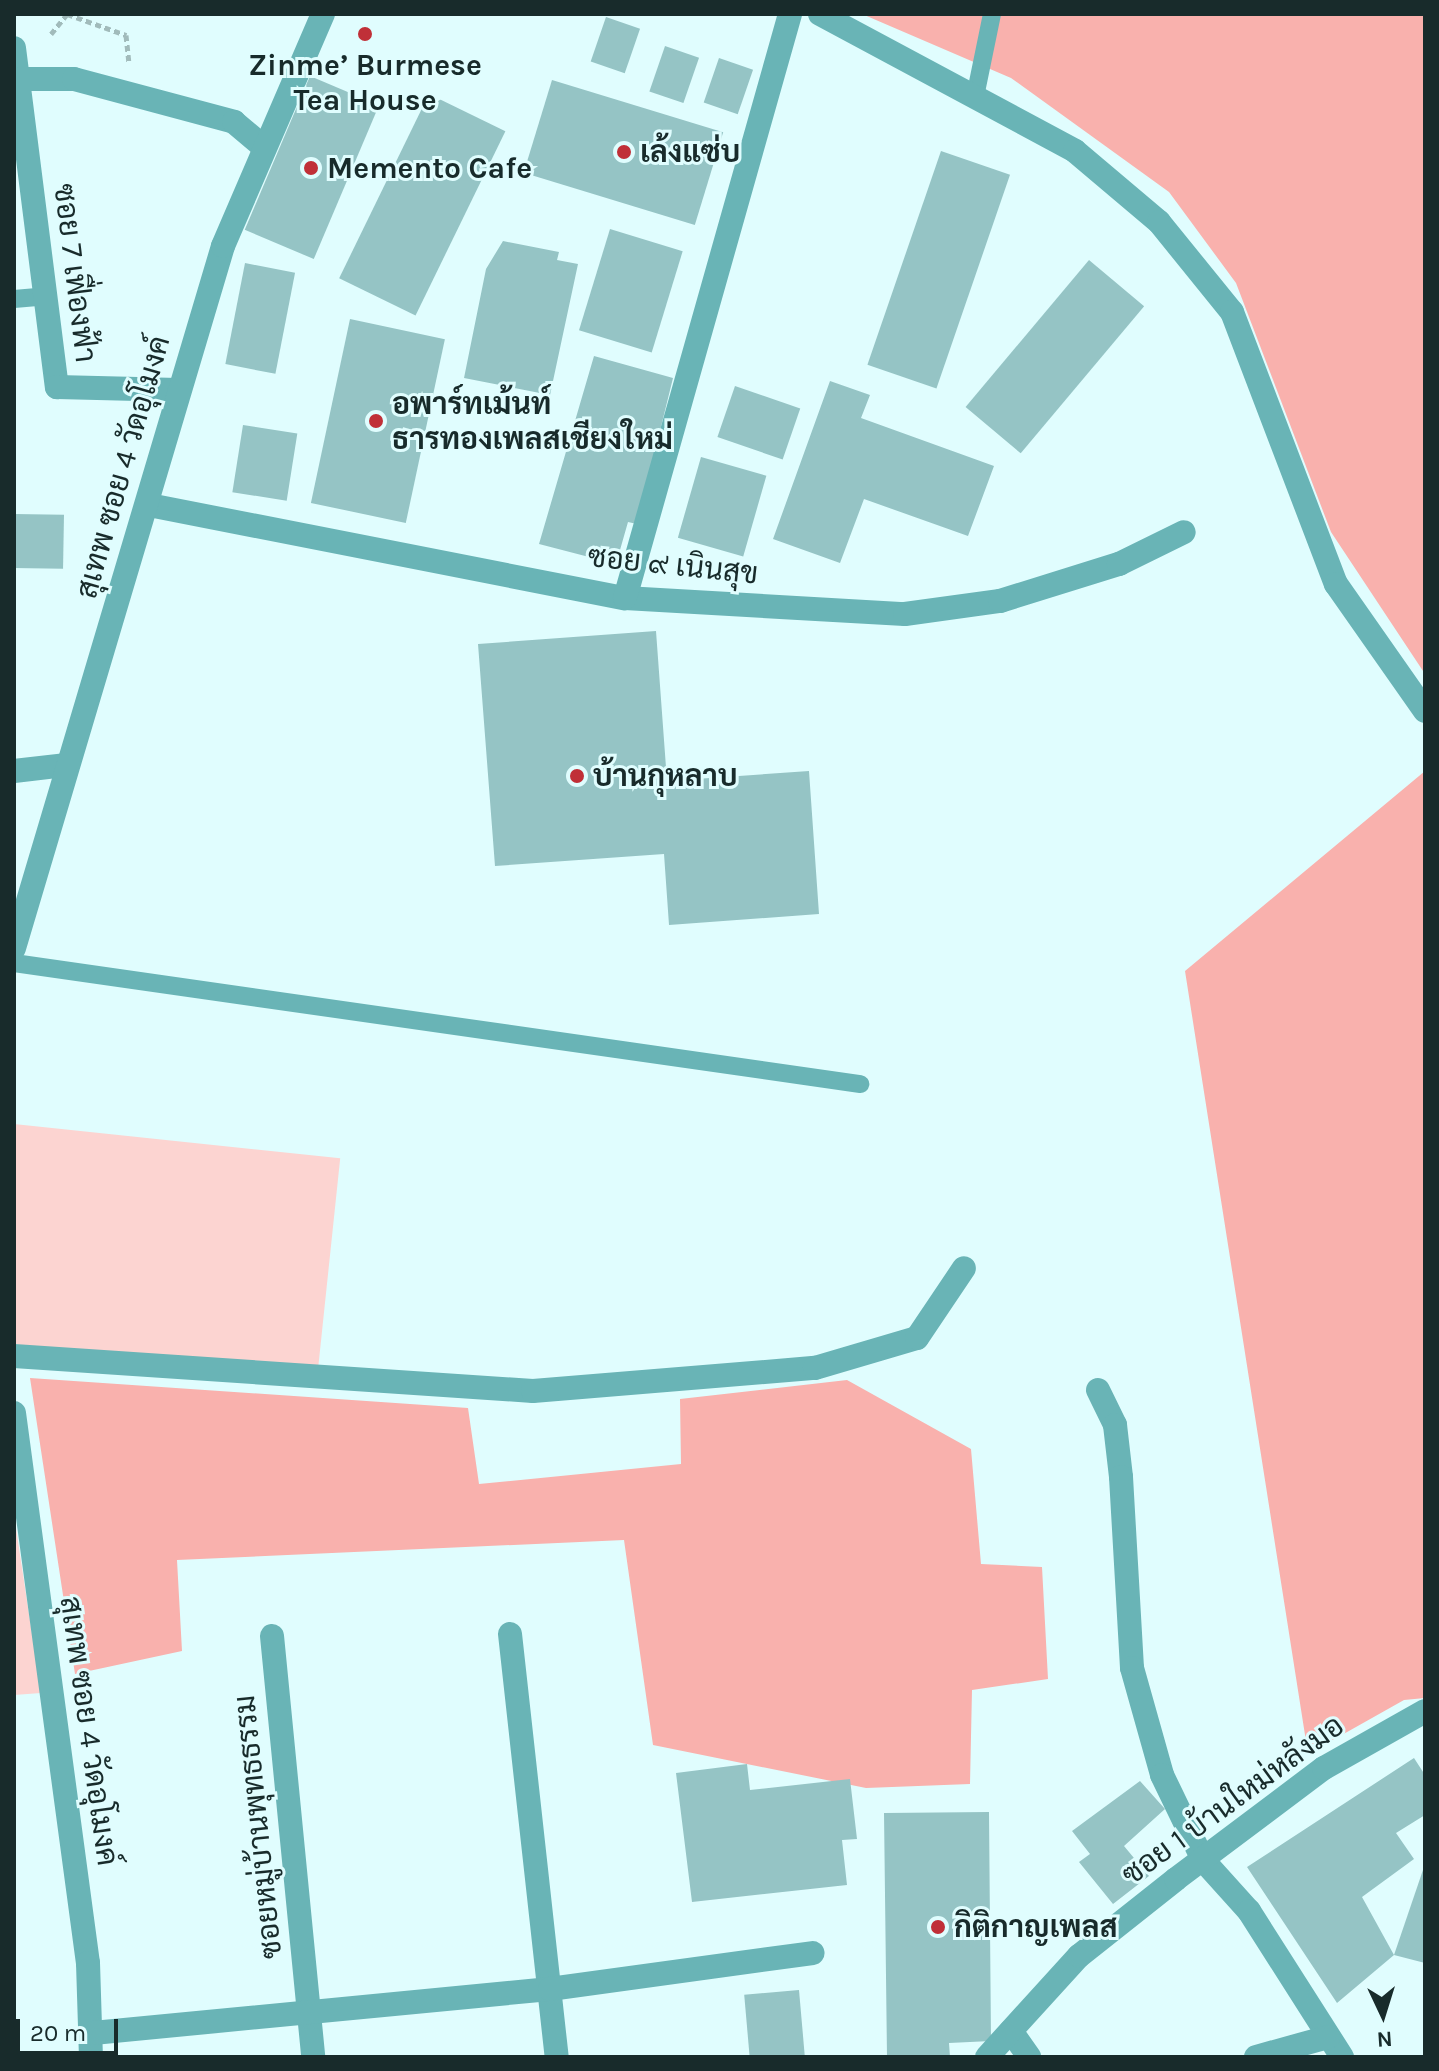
<!DOCTYPE html>
<html>
<head>
<meta charset="utf-8">
<style>
	body { margin:0 }
	#map { position:relative; width:1439px; height:2071px; overflow:hidden; background:#e0fdfe; font-family:Karla,Sarabun,sans-serif }
	div>[style] { position:absolute }
	.green>* { inset:0; background:#fcd4d1; transform-origin:0 0 }
	.forest>* { inset:0; background:#f9b1ad }
	.building>* { inset:0; background:#95c4c5; transform-origin:0 0 }
	.path>* { height:5px; margin-top:-2.5px; transform-origin:0; background:repeating-linear-gradient(90deg,#a1bbbb 0 6px,transparent 0 10px) }
	.lane>* { height:18px; margin:-9px; padding:0 9px; transform-origin:9px; border-radius:9px; background:#69b4b6 }
	.street>* { height:24px; margin:-12px; padding:0 12px; transform-origin:12px; border-radius:12px; background:#69b4b6 }
	.dots>* { width:22px; height:22px; translate:-50% -50%; box-sizing:border-box; border:4px solid #e0fdfe; border-radius:50% }
	span { translate:-50% -50%; white-space:nowrap; text-align:center; line-height:1.15; -webkit-text-stroke:6px #e0fdfe; paint-order:stroke }
	.poi-label { font-size:30px; color:#182b2b; font-weight:700 }
	.left { translate:0 -50%; text-align:left }
	.street-label { font-size:30px; color:#182b2b }
	.frame { position:absolute; inset:0; border:16px solid #182b2b; pointer-events:none }
	.north { position:absolute; left:1343px; top:1975px; width:80px; height:80px; -webkit-text-stroke:6px #e0fdfe; paint-order:stroke; rotate:176deg; font-size:22px; font-weight:700; line-height:32px; text-align:center; color:#182b2b }
	.north::after { content:''; display:block; margin:auto; width:28px; height:36px; background:#182b2b; clip-path:polygon(50% 0,100% 100%,50% 72%,0 100%) }
	.scale { position:absolute; left:16px; top:2019px; width:102px; height:36px; box-sizing:border-box; border:4px solid #182b2b; border-top:0; padding-left:10px; font-size:24px; line-height:28px; white-space:nowrap; color:#182b2b; -webkit-text-stroke:6px #e0fdfe; paint-order:stroke }
</style>
</head>
<body>
<div id="map">
	<div class="green">
		<div style="left:14px;top:1124px;width:328px;height:219px;rotate:6deg"></div>
		<div style="clip-path:polygon(14px 1515px,41px 1693px,14px 1695px)"></div>
	</div>
	<div class="forest">
		<div style="clip-path:polygon(862px 14px,1425px 14px,1425px 674px,1331px 532px,1236px 283px,1169px 192px,1011px 78px)"></div>
		<div style="clip-path:polygon(1425px 771px,1425px 1698px,1404px 1700px,1308px 1754px,1185px 971px)"></div>
		<div style="clip-path:polygon(30px 1378px,468px 1408px,479px 1484px,681px 1464px,680px 1399px,847px 1380px,971px 1449px,981px 1564px,1042px 1567px,1048px 1679px,972px 1690px,970px 1784px,866px 1788px,653px 1745px,624px 1540px,177px 1560px,182px 1651px,75px 1674px)"></div>
	</div>
	<div class="building">
		<div style="left:606px;top:17px;width:36px;height:47px;rotate:19deg"></div>
		<div style="left:665px;top:46px;width:36px;height:48px;rotate:19deg"></div>
		<div style="left:719px;top:58px;width:36px;height:47px;rotate:19deg"></div>
		<div style="left:310px;top:76px;width:75px;height:167px;rotate:23deg"></div>
		<div style="left:552px;top:80px;width:179px;height:97px;rotate:17deg"></div>
		<div style="left:429px;top:94px;width:85px;height:205px;rotate:26deg"></div>
		<div style="left:941px;top:151px;width:73px;height:226px;rotate:19deg"></div>
		<div style="left:610px;top:229px;width:76px;height:106px;rotate:17deg"></div>
		<div style="clip-path:polygon(503px 241px,559px 252px,557px 260px,578px 264px,550px 395px,464px 378px,486px 269px)"></div>
		<div style="left:1089px;top:260px;width:72px;height:192px;rotate:40deg"></div>
		<div style="left:245px;top:263px;width:51px;height:103px;rotate:11deg"></div>
		<div style="left:350px;top:319px;width:97px;height:188px;rotate:12deg"></div>
		<div style="clip-path:polygon(594px 356px,673px 378px,637px 524px,628px 522px,616px 564px,539px 544px)"></div>
		<div style="clip-path:polygon(830px 381px,870px 395px,861px 418px,994px 466px,968px 536px,864px 499px,840px 563px,773px 539px)"></div>
		<div style="left:735px;top:386px;width:69px;height:54px;rotate:19deg"></div>
		<div style="left:243px;top:425px;width:55px;height:68px;rotate:9deg"></div>
		<div style="left:701px;top:457px;width:68px;height:84px;rotate:16deg"></div>
		<div style="left:14px;top:514px;width:50px;height:54px;rotate:1deg"></div>
		<div style="clip-path:polygon(656px 631px,667px 781px,809px 771px,819px 914px,669px 925px,664px 854px,495px 866px,478px 644px)"></div>
		<div style="clip-path:polygon(1414px 1758px,1425px 1775px,1425px 1815px,1396px 1833px,1414px 1859px,1362px 1897px,1394px 1955px,1337px 2003px,1247px 1867px)"></div>
		<div style="clip-path:polygon(747px 1764px,750px 1790px,850px 1779px,857px 1839px,842px 1840px,847px 1885px,692px 1902px,676px 1773px)"></div>
		<div style="clip-path:polygon(1140px 1781px,1165px 1809px,1124px 1846px,1149px 1876px,1113px 1904px,1079px 1862px,1090px 1854px,1072px 1831px)"></div>
		<div style="clip-path:polygon(989px 1812px,991px 2041px,949px 2043px,950px 2057px,887px 2057px,884px 1813px)"></div>
		<div style="clip-path:polygon(1425px 1864px,1425px 1963px,1394px 1955px)"></div>
		<div style="left:799px;top:1990px;width:67px;height:55px;rotate:85deg"></div>
	</div>
	<div class="path">
		<div style="left:67px;top:14px;width:63px;rotate:19.6deg"></div>
		<div style="left:126px;top:35px;width:29px;rotate:84deg"></div>
		<div style="left:51px;top:34px;width:26px;rotate:-51deg"></div>
	</div>
	<div class="lane">
		<div style="left:976px;top:92px;width:80px;rotate:-78.4deg"></div>
		<div style="left:14px;top:299px;width:32px;rotate:-5deg"></div>
		<div style="left:14px;top:963px;width:855px;rotate:8.14deg"></div>
	</div>
	<div class="street">
		<div style="left:820px;top:14px;width:289px;rotate:28.2deg"></div>
		<div style="left:1075px;top:151px;width:110px;rotate:40.2deg"></div>
		<div style="left:1159px;top:222px;width:116px;rotate:51deg"></div>
		<div style="left:1232px;top:312px;width:291px;rotate:69.1deg"></div>
		<div style="left:1336px;top:584px;width:155px;rotate:55deg"></div>
		<div style="left:14px;top:48px;width:342px;rotate:82.8deg"></div>
		<div style="left:57px;top:387px;width:121px;rotate:1.4deg"></div>
		<div style="left:18px;top:79px;width:56px"></div>
		<div style="left:74px;top:79px;width:166px;rotate:15deg"></div>
		<div style="left:234px;top:122px;width:40px;rotate:40deg"></div>
		<div style="left:149px;top:505px;width:485px;rotate:11.1deg"></div>
		<div style="left:625px;top:598px;width:280px;rotate:3.3deg"></div>
		<div style="left:905px;top:614px;width:96px;rotate:-7.8deg"></div>
		<div style="left:1000px;top:601px;width:125px;rotate:-17.3deg"></div>
		<div style="left:1119px;top:564px;width:72px;rotate:-26.2deg"></div>
		<div style="left:625px;top:598px;width:607px;rotate:-74.22deg"></div>
		<div style="left:14px;top:771px;width:51px;rotate:-6.7deg"></div>
		<div style="left:14px;top:948px;width:732px;rotate:-73.42deg"></div>
		<div style="left:223px;top:246px;width:253px;rotate:-66.7deg"></div>
		<div style="left:14px;top:1356px;width:520px;rotate:3.86deg"></div>
		<div style="left:533px;top:1391px;width:283px;rotate:-4.7deg"></div>
		<div style="left:815px;top:1368px;width:106px;rotate:-16.4deg"></div>
		<div style="left:917px;top:1338px;width:84px;rotate:-56.1deg"></div>
		<div style="left:1098px;top:1390px;width:39px;rotate:64deg"></div>
		<div style="left:1115px;top:1425px;width:52px;rotate:83.4deg"></div>
		<div style="left:1121px;top:1477px;width:191px;rotate:86.7deg"></div>
		<div style="left:1132px;top:1668px;width:111px;rotate:74.3deg"></div>
		<div style="left:1162px;top:1775px;width:94px;rotate:64.2deg"></div>
		<div style="left:1203px;top:1860px;width:69px;rotate:48deg"></div>
		<div style="left:1249px;top:1911px;width:173px;rotate:57.5deg"></div>
		<div style="left:14px;top:1413px;width:555px;rotate:82.34deg"></div>
		<div style="left:88px;top:1963px;width:94px;rotate:88.2deg"></div>
		<div style="left:510px;top:1634px;width:426px;rotate:83.7deg"></div>
		<div style="left:272px;top:1636px;width:423px;rotate:84.4deg"></div>
		<div style="left:1011px;top:2031px;width:32px;rotate:55deg"></div>
		<div style="left:93px;top:2033px;width:459px;rotate:-5.5deg"></div>
		<div style="left:550px;top:1989px;width:265px;rotate:-7.8deg"></div>
		<div style="left:987px;top:2057px;width:137px;rotate:-47.7deg"></div>
		<div style="left:1079px;top:1956px;width:124px;rotate:-38.4deg"></div>
		<div style="left:1176px;top:1879px;width:185px;rotate:-36.9deg"></div>
		<div style="left:1324px;top:1768px;width:116px;rotate:-29.4deg"></div>
		<div style="left:1256px;top:2057px;width:75px;rotate:-15.5deg"></div>
	</div>
	<div class="dots">
		<div style="left:365px;top:34px;background:#c03038"></div>
		<div style="left:624px;top:152px;background:#c03038"></div>
		<div style="left:311px;top:168px;background:#c03038"></div>
		<div style="left:376px;top:421px;background:#c03038"></div>
		<div style="left:577px;top:776px;background:#c03038"></div>
		<div style="left:938px;top:1927px;background:#c03038"></div>
	</div>
	<div class="poi-label">
		<span style="left:365px;top:82px">Zinme’ Burmese<br>Tea House</span>
		<span class="left" style="left:640px;top:152px">เล้งแซ่บ</span>
		<span class="left" style="left:327px;top:168px">Memento Cafe</span>
		<span class="left" style="left:392px;top:421px">อพาร์ทเม้นท์<br>ธารทองเพลสเชียงใหม่</span>
		<span class="left" style="left:593px;top:776px">บ้านกุหลาบ</span>
		<span class="left" style="left:954px;top:1927px">กิติกาญเพลส</span>
	</div>
	<div class="street-label">
		<span style="left:75px;top:273px;rotate:83deg">ซอย 7 เฟื่องฟ้า</span>
		<span style="left:123px;top:467px;rotate:-74deg">สุเทพ ซอย 4 วัดอุโมงค์</span>
		<span style="left:673px;top:565px;rotate:6deg">ซอย ๙ เนินสุข</span>
		<span style="left:89px;top:1731px;rotate:82deg">สุเทพ ซอย 4 วัดอุโมงค์</span>
		<span style="left:1233px;top:1800px;rotate:-36deg">ซอย 1 บ้านใหม่หลังมอ</span>
		<span style="left:258px;top:1827px;rotate:-96deg">ซอยหมู่บ้านพุทธธรรม</span>
	</div>
	<div class="frame"></div>
	<div class="north">N</div>
	<div class="scale">20 m</div>
</div>
</body>
</html>
